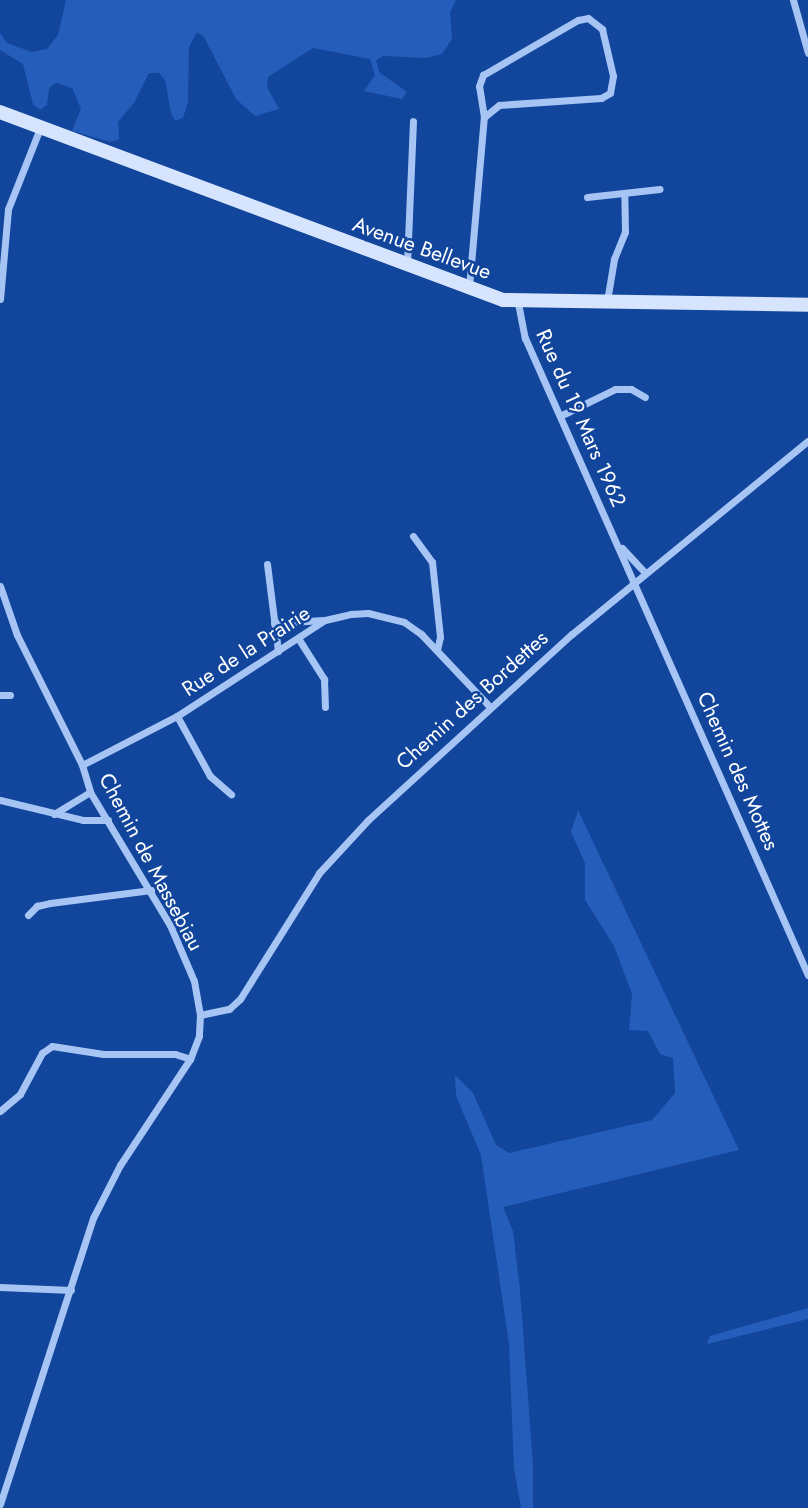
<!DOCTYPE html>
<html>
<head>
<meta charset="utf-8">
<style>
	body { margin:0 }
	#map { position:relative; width:808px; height:1508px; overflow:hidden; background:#12459c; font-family:Jost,sans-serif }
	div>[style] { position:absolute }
	.green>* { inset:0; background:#245eba }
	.minor>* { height:7px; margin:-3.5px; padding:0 3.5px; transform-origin:3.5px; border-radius:3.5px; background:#a6c4f4 }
	.secondary>* { height:14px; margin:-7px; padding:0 7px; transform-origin:7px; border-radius:7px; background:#d6e5fd }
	span { translate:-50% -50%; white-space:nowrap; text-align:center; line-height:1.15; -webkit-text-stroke:5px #12459c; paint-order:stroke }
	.street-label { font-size:21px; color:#fff }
</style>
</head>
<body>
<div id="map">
	<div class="green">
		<div style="clip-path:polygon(66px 0,456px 0,450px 12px,452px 39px,442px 54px,426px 58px,383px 56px,376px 60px,379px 72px,407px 92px,402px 99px,364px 91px,375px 75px,370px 59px,313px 48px,268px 77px,267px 87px,279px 109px,255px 116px,236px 99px,204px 37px,197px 32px,189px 47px,188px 102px,183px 118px,175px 121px,171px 113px,165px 80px,159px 73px,149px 73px,134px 103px,118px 122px,119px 139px,111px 142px,72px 131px,81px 109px,72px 88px,56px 83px,49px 88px,47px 105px,40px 110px,33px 104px,23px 64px,0 50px,0 33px,7px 43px,32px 52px,47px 49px,58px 35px)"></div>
		<div style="clip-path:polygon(578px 810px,739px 1150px,503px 1207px,513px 1231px,520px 1290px,533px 1464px,533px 1508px,521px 1508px,514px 1468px,509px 1344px,481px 1155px,456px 1096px,455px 1075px,473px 1093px,496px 1145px,509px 1153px,652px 1120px,675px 1093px,673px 1058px,660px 1054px,648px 1031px,629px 1030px,632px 994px,614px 946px,585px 900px,585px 863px,571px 832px)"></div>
		<div style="clip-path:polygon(808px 1308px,808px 1319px,707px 1344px,710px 1336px)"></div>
	</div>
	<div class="minor">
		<div style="left:793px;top:0;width:55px;rotate:74.2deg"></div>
		<div style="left:587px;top:197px;width:73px;rotate:-6.3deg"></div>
		<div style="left:407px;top:264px;width:143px;rotate:-87.6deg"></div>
		<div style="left:469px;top:287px;width:171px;rotate:-85deg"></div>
		<div style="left:484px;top:117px;width:31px;rotate:-99deg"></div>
		<div style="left:479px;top:86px;width:12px;rotate:-70deg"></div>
		<div style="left:483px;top:75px;width:110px;rotate:-30.1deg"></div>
		<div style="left:578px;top:20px;width:10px;rotate:-11deg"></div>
		<div style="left:588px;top:18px;width:18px;rotate:38deg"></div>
		<div style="left:602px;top:29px;width:48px;rotate:76.8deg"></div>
		<div style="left:613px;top:76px;width:17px;rotate:100deg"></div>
		<div style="left:610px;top:93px;width:10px;rotate:151deg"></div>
		<div style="left:601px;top:98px;width:102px;rotate:176.1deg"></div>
		<div style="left:499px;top:105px;width:19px;rotate:141deg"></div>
		<div style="left:0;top:299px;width:90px;rotate:-84.9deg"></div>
		<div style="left:8px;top:209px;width:87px;rotate:-68.4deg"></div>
		<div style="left:607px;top:301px;width:43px;rotate:-80.5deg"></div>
		<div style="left:614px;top:259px;width:29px;rotate:-68deg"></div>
		<div style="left:625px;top:232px;width:39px;rotate:-91deg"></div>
		<div style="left:518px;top:303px;width:36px;rotate:79deg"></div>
		<div style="left:525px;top:338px;width:697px;rotate:66.05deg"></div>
		<div style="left:562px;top:415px;width:59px;rotate:-26.1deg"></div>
		<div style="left:615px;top:389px;width:16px"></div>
		<div style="left:631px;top:389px;width:16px;rotate:30deg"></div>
		<div style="left:413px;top:536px;width:32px;rotate:54deg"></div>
		<div style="left:432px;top:562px;width:75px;rotate:83.9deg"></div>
		<div style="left:440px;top:637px;width:13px;rotate:103deg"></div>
		<div style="left:622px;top:548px;width:34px;rotate:47deg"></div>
		<div style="left:267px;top:564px;width:88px;rotate:82.8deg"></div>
		<div style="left:0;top:586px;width:52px;rotate:70.9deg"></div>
		<div style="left:17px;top:635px;width:145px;rotate:63.4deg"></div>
		<div style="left:82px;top:765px;width:28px;rotate:73deg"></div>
		<div style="left:90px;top:792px;width:155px;rotate:59deg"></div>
		<div style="left:170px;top:925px;width:61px;rotate:66.8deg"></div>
		<div style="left:194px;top:981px;width:35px;rotate:80deg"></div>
		<div style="left:200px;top:1015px;width:21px;rotate:93deg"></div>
		<div style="left:199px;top:1036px;width:25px;rotate:111deg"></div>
		<div style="left:190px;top:1059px;width:127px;rotate:123.4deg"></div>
		<div style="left:120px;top:1165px;width:59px;rotate:117deg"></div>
		<div style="left:93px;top:1218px;width:301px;rotate:108deg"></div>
		<div style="left:274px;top:623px;width:50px;rotate:-3.4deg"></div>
		<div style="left:298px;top:638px;width:49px;rotate:57.6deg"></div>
		<div style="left:324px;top:679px;width:28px;rotate:88deg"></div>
		<div style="left:0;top:695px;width:10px"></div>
		<div style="left:177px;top:716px;width:68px;rotate:61.2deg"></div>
		<div style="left:210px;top:776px;width:28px;rotate:41deg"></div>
		<div style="left:82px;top:765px;width:107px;rotate:-27.3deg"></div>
		<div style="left:177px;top:716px;width:176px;rotate:-33deg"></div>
		<div style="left:325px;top:620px;width:27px;rotate:-13deg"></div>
		<div style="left:351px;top:614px;width:17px;rotate:-3deg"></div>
		<div style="left:368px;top:613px;width:37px;rotate:14deg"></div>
		<div style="left:404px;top:622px;width:21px;rotate:35deg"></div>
		<div style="left:421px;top:634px;width:100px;rotate:46.6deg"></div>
		<div style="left:0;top:800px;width:85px;rotate:13.5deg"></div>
		<div style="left:83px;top:820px;width:25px"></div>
		<div style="left:54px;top:814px;width:42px;rotate:-31.4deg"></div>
		<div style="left:28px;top:915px;width:13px;rotate:-45deg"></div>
		<div style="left:37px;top:906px;width:13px;rotate:-13deg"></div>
		<div style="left:50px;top:903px;width:102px;rotate:-7.3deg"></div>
		<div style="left:200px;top:1015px;width:30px;rotate:-12deg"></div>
		<div style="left:229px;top:1009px;width:15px;rotate:-42deg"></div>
		<div style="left:240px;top:999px;width:149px;rotate:-57.9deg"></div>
		<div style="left:319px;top:873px;width:72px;rotate:-47.2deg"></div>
		<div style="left:368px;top:820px;width:276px;rotate:-42.4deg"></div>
		<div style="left:572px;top:634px;width:305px;rotate:-39.3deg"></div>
		<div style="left:0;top:1111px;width:26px;rotate:-40deg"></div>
		<div style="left:20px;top:1094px;width:47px;rotate:-61.8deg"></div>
		<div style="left:42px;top:1053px;width:12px;rotate:-35deg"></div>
		<div style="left:52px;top:1046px;width:52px;rotate:8.9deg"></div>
		<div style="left:103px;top:1054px;width:72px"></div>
		<div style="left:175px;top:1054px;width:16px;rotate:18deg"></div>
		<div style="left:0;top:1287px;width:71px;rotate:2.4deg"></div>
	</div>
	<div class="secondary">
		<div style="left:0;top:112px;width:537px;rotate:20.49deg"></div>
		<div style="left:503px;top:300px;width:305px;rotate:0.9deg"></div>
	</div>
	<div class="street-label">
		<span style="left:422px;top:248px;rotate:20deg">Avenue Bellevue</span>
		<span style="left:581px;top:418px;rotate:66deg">Rue du 19 Mars 1962</span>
		<span style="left:246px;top:651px;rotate:-33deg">Rue de la Prairie</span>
		<span style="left:472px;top:700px;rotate:-42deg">Chemin des Bordettes</span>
		<span style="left:738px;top:771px;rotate:66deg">Chemin des Mottes</span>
		<span style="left:151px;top:862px;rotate:62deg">Chemin de Massebiau</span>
	</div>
</div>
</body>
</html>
